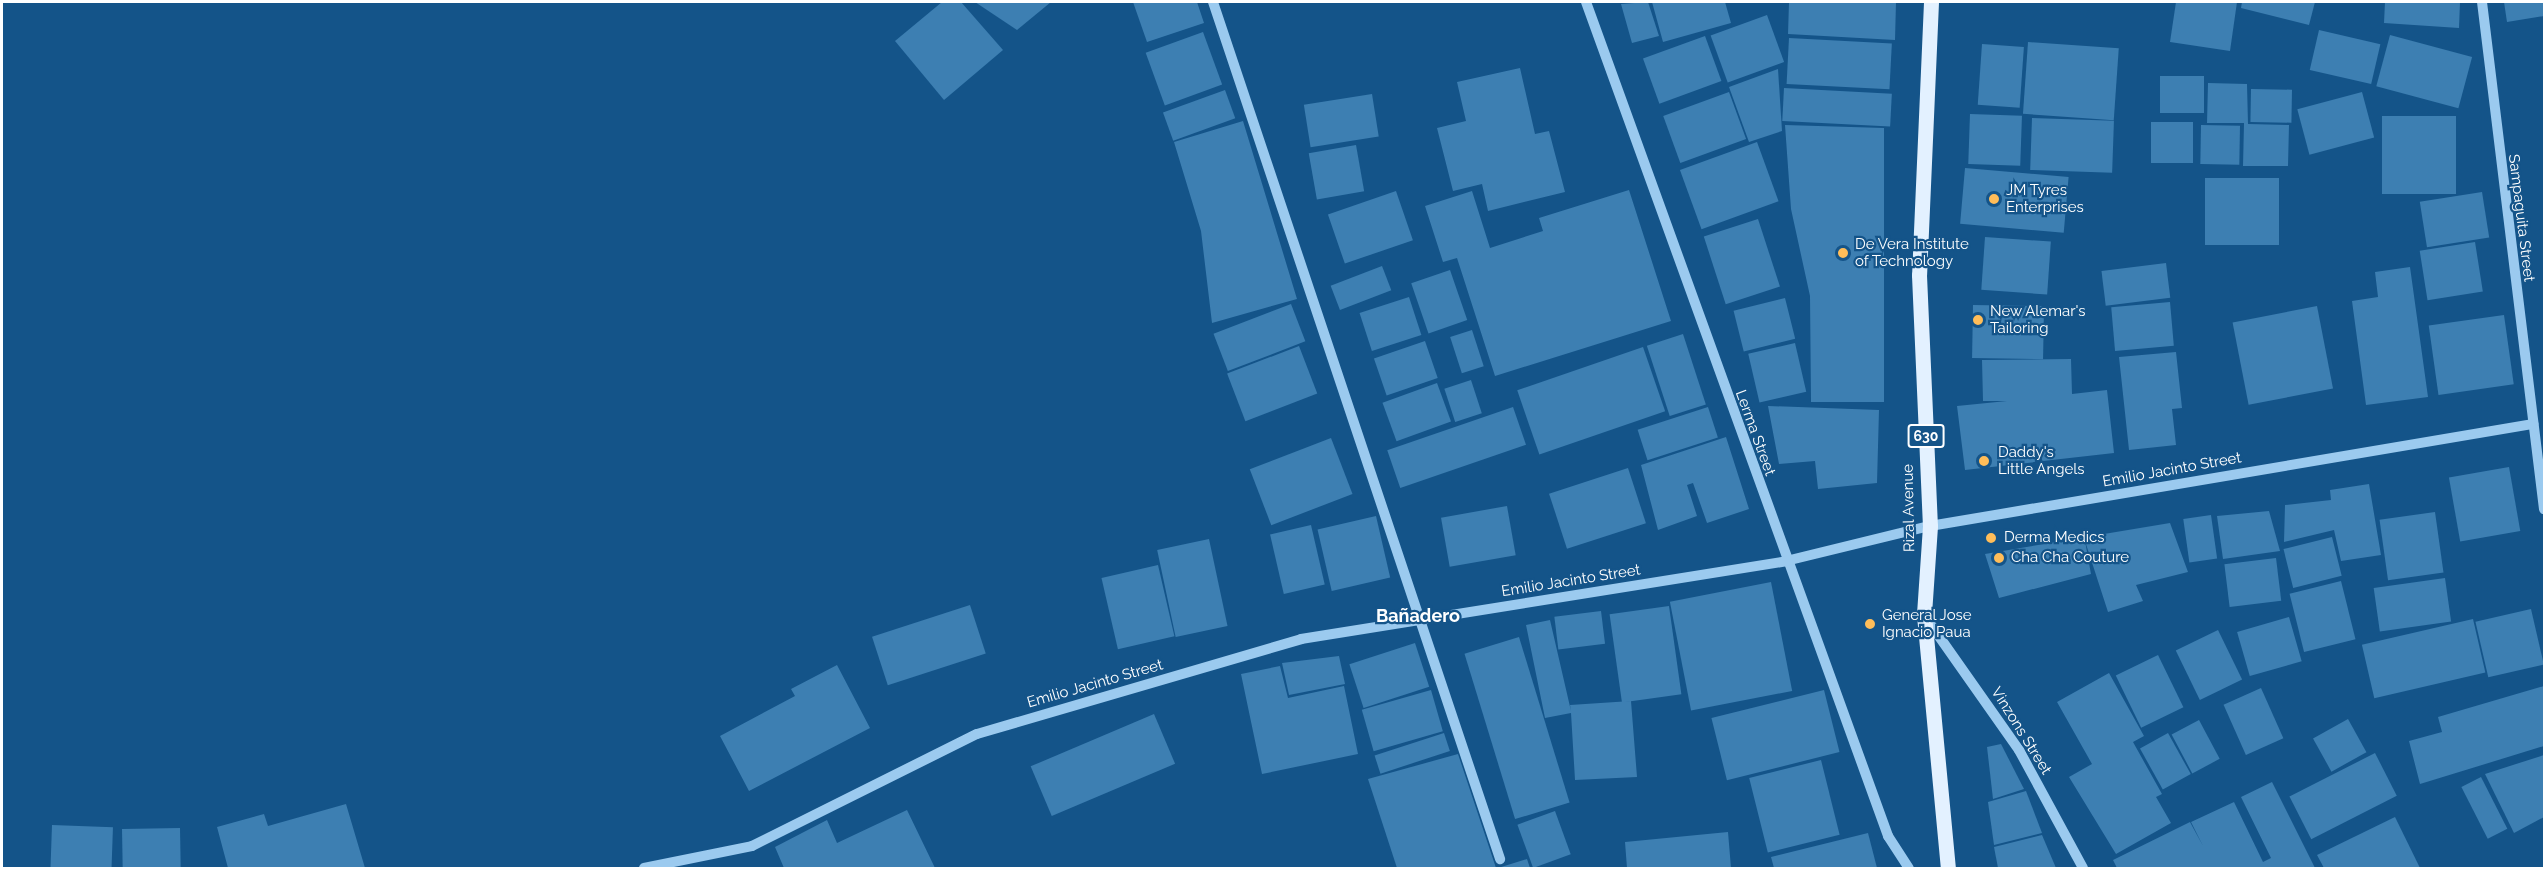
<!DOCTYPE html>
<html>
<head>
<meta charset="utf-8">
<style>
	body { margin:0 }
	#map { position:relative; width:2546px; height:870px; overflow:hidden; background:#145489; font-family:Raleway,sans-serif }
	div>[style] { position:absolute }
	.building>* { inset:0; background:#3d7fb2; transform-origin:0 0 }
	.minor>* { height:10px; margin:-5px; padding:0 5px; transform-origin:5px; border-radius:5px; background:#9bcaef }
	.major>* { height:15px; margin:-7.5px; padding:0 7.5px; transform-origin:7.5px; border-radius:7.5px; background:#e3f1ff }
	.dots>* { width:16px; height:16px; translate:-50% -50%; box-sizing:border-box; border:3px solid #145489; border-radius:50% }
	span { translate:-50% -50%; white-space:nowrap; text-align:center; line-height:1.15; -webkit-text-stroke:4.5px #145489; paint-order:stroke }
	.shield-label span { padding:2px 4px; background:#145489; border:2px solid; border-radius:4px; -webkit-text-stroke-width:0 }
	.shield-label { font-size:14px; color:#fff; font-weight:700 }
	.poi-label { font-size:15px; color:#fff }
	.left { translate:0 -50%; text-align:left }
	.street-label { font-size:15px; color:#fff }
	.quarter-label { font-size:18px; color:#fff; font-weight:700 }
	.frame { position:absolute; inset:0; border:3px solid #fff; pointer-events:none }
</style>
</head>
<body>
<div id="map">
	<div class="building">
		<div style="clip-path:polygon(942px 2px,961px 2px,1003px 50px,944px 100px,895px 41px)"></div>
		<div style="clip-path:polygon(975px 2px,1051px 2px,1017px 30px)"></div>
		<div style="clip-path:polygon(1133px 2px,1197px 2px,1204px 23px,1147px 42px)"></div>
		<div style="clip-path:polygon(1648px 2px,1659px 36px,1632px 43px,1621px 4px)"></div>
		<div style="clip-path:polygon(1652px 2px,1725px 2px,1731px 23px,1663px 42px)"></div>
		<div style="clip-path:polygon(1789px 2px,1896px 2px,1895px 40px,1788px 34px)"></div>
		<div style="clip-path:polygon(2176px 2px,2237px 2px,2230px 51px,2170px 42px)"></div>
		<div style="clip-path:polygon(2242px 2px,2315px 2px,2309px 25px,2241px 8px)"></div>
		<div style="clip-path:polygon(2385px 2px,2460px 2px,2459px 28px,2384px 23px)"></div>
		<div style="clip-path:polygon(2504px 2px,2543px 2px,2544px 16px,2507px 22px)"></div>
		<div style="left:1767px;top:15px;width:50px;height:60px;rotate:70deg"></div>
		<div style="left:2319px;top:30px;width:63px;height:41px;rotate:13deg"></div>
		<div style="left:1203px;top:32px;width:56px;height:61px;rotate:70deg"></div>
		<div style="left:2390px;top:35px;width:85px;height:53px;rotate:15deg"></div>
		<div style="left:1705px;top:36px;width:48px;height:66px;rotate:70deg"></div>
		<div style="left:1789px;top:38px;width:103px;height:46px;rotate:3deg"></div>
		<div style="left:2028px;top:42px;width:91px;height:72px;rotate:4deg"></div>
		<div style="left:1982px;top:44px;width:42px;height:61px;rotate:4deg"></div>
		<div style="clip-path:polygon(1520px 68px,1535px 134px,1549px 131px,1565px 192px,1488px 211px,1482px 184px,1453px 191px,1437px 128px,1466px 121px,1457px 82px)"></div>
		<div style="clip-path:polygon(1778px 69px,1782px 131px,1749px 142px,1729px 87px)"></div>
		<div style="left:2160px;top:76px;width:44px;height:37px"></div>
		<div style="clip-path:polygon(2208px 83px,2247px 84px,2248px 124px,2289px 125px,2288px 166px,2243px 166px,2244px 123px,2207px 123px)"></div>
		<div style="left:1784px;top:88px;width:108px;height:33px;rotate:3deg"></div>
		<div style="left:2251px;top:89px;width:41px;height:33px;rotate:1deg"></div>
		<div style="left:1225px;top:90px;width:30px;height:66px;rotate:70deg"></div>
		<div style="left:1729px;top:92px;width:50px;height:70px;rotate:70deg"></div>
		<div style="left:2362px;top:92px;width:47px;height:67px;rotate:75deg"></div>
		<div style="left:1372px;top:94px;width:43px;height:69px;rotate:81deg"></div>
		<div style="left:1970px;top:114px;width:52px;height:50px;rotate:2deg"></div>
		<div style="left:2382px;top:116px;width:74px;height:78px"></div>
		<div style="left:2032px;top:118px;width:82px;height:52px;rotate:2deg"></div>
		<div style="clip-path:polygon(1243px 121px,1297px 299px,1212px 323px,1201px 231px,1174px 142px)"></div>
		<div style="left:2151px;top:122px;width:42px;height:41px"></div>
		<div style="clip-path:polygon(1785px 125px,1884px 128px,1884px 402px,1811px 402px,1810px 296px,1791px 209px)"></div>
		<div style="left:2201px;top:125px;width:39px;height:39px;rotate:1deg"></div>
		<div style="left:1757px;top:142px;width:63px;height:82px;rotate:70deg"></div>
		<div style="left:1356px;top:145px;width:47px;height:48px;rotate:80deg"></div>
		<div style="left:1965px;top:168px;width:104px;height:56px;rotate:5deg"></div>
		<div style="left:2205px;top:178px;width:74px;height:67px"></div>
		<div style="clip-path:polygon(1629px 190px,1671px 321px,1495px 376px,1457px 258px,1443px 262px,1425px 206px,1472px 191px,1490px 248px,1543px 231px,1539px 218px)"></div>
		<div style="left:1396px;top:191px;width:52px;height:72px;rotate:71deg"></div>
		<div style="left:2482px;top:192px;width:46px;height:63px;rotate:81deg"></div>
		<div style="left:1758px;top:219px;width:71px;height:57px;rotate:72deg"></div>
		<div style="left:1985px;top:237px;width:66px;height:53px;rotate:4deg"></div>
		<div style="left:2475px;top:242px;width:50px;height:56px;rotate:81deg"></div>
		<div style="left:2166px;top:263px;width:35px;height:65px;rotate:83deg"></div>
		<div style="left:1382px;top:266px;width:26px;height:55px;rotate:69deg"></div>
		<div style="clip-path:polygon(2410px 267px,2428px 397px,2366px 405px,2352px 301px,2378px 297px,2375px 272px)"></div>
		<div style="left:1450px;top:270px;width:53px;height:41px;rotate:71deg"></div>
		<div style="left:1409px;top:297px;width:40px;height:52px;rotate:72deg"></div>
		<div style="left:1785px;top:298px;width:42px;height:53px;rotate:76deg"></div>
		<div style="left:2170px;top:302px;width:44px;height:59px;rotate:85deg"></div>
		<div style="left:1291px;top:304px;width:40px;height:83px;rotate:69deg"></div>
		<div style="left:1973px;top:305px;width:71px;height:53px;rotate:1deg"></div>
		<div style="left:2317px;top:306px;width:84px;height:86px;rotate:79deg"></div>
		<div style="left:2504px;top:315px;width:70px;height:76px;rotate:82deg"></div>
		<div style="left:1472px;top:330px;width:38px;height:23px;rotate:72deg"></div>
		<div style="left:1683px;top:334px;width:74px;height:38px;rotate:72deg"></div>
		<div style="left:1425px;top:341px;width:39px;height:54px;rotate:71deg"></div>
		<div style="left:1795px;top:343px;width:50px;height:48px;rotate:77deg"></div>
		<div style="left:1299px;top:346px;width:51px;height:77px;rotate:69deg"></div>
		<div style="left:1643px;top:347px;width:68px;height:133px;rotate:71deg"></div>
		<div style="clip-path:polygon(2176px 352px,2182px 408px,2172px 409px,2176px 445px,2129px 450px,2119px 357px)"></div>
		<div style="clip-path:polygon(2071px 359px,2072px 394px,2107px 390px,2114px 453px,1965px 470px,1957px 406px,2007px 401px,1983px 401px,1982px 360px)"></div>
		<div style="left:1471px;top:380px;width:35px;height:28px;rotate:72deg"></div>
		<div style="left:1437px;top:383px;width:41px;height:58px;rotate:70deg"></div>
		<div style="clip-path:polygon(1768px 406px,1879px 410px,1877px 483px,1818px 489px,1815px 461px,1779px 464px)"></div>
		<div style="left:1513px;top:407px;width:40px;height:133px;rotate:71deg"></div>
		<div style="left:1708px;top:407px;width:32px;height:74px;rotate:72deg"></div>
		<div style="clip-path:polygon(1726px 437px,1749px 509px,1707px 523px,1693px 483px,1687px 485px,1697px 516px,1658px 530px,1641px 465px)"></div>
		<div style="left:1331px;top:438px;width:60px;height:87px;rotate:69deg"></div>
		<div style="left:2509px;top:467px;width:65px;height:61px;rotate:80deg"></div>
		<div style="left:1628px;top:468px;width:58px;height:83px;rotate:72deg"></div>
		<div style="clip-path:polygon(2369px 484px,2381px 555px,2341px 561px,2334px 530px,2284px 542px,2285px 505px,2331px 500px,2330px 490px)"></div>
		<div style="left:1507px;top:506px;width:50px;height:67px;rotate:80deg"></div>
		<div style="clip-path:polygon(2269px 511px,2280px 551px,2223px 559px,2217px 516px)"></div>
		<div style="left:2435px;top:512px;width:61px;height:56px;rotate:82deg"></div>
		<div style="left:2211px;top:515px;width:44px;height:28px;rotate:82deg"></div>
		<div style="left:1376px;top:516px;width:63px;height:60px;rotate:77deg"></div>
		<div style="clip-path:polygon(2170px 523px,2188px 572px,2136px 585px,2143px 601px,2108px 612px,2085px 541px,2091px 574px,1999px 598px,1985px 554px)"></div>
		<div style="left:1311px;top:525px;width:61px;height:42px;rotate:77deg"></div>
		<div style="left:2332px;top:537px;width:40px;height:50px;rotate:76deg"></div>
		<div style="left:1209px;top:539px;width:89px;height:53px;rotate:78deg"></div>
		<div style="left:2276px;top:558px;width:43px;height:52px;rotate:83deg"></div>
		<div style="left:1158px;top:565px;width:73px;height:58px;rotate:77deg"></div>
		<div style="left:2445px;top:578px;width:44px;height:72px;rotate:82deg"></div>
		<div style="left:2341px;top:581px;width:60px;height:53px;rotate:76deg"></div>
		<div style="left:1771px;top:582px;width:111px;height:103px;rotate:79deg"></div>
		<div style="left:970px;top:605px;width:51px;height:103px;rotate:72deg"></div>
		<div style="left:1669px;top:606px;width:89px;height:60px;rotate:82deg"></div>
		<div style="left:2531px;top:609px;width:57px;height:57px;rotate:77deg"></div>
		<div style="left:1601px;top:611px;width:33px;height:47px;rotate:83deg"></div>
		<div style="left:2289px;top:617px;width:46px;height:54px;rotate:74deg"></div>
		<div style="left:2473px;top:619px;width:55px;height:114px;rotate:77deg"></div>
		<div style="clip-path:polygon(1550px 620px,1571px 711px,1570px 705px,1631px 701px,1637px 777px,1575px 780px,1571px 713px,1545px 718px,1526px 625px)"></div>
		<div style="left:2218px;top:630px;width:55px;height:47px;rotate:64deg"></div>
		<div style="left:1519px;top:637px;width:173px;height:57px;rotate:73deg"></div>
		<div style="left:1415px;top:643px;width:46px;height:69px;rotate:72deg"></div>
		<div style="left:2158px;top:655px;width:58px;height:47px;rotate:64deg"></div>
		<div style="clip-path:polygon(1339px 656px,1345px 684px,1289px 695px,1282px 663px)"></div>
		<div style="clip-path:polygon(837px 665px,870px 728px,749px 791px,720px 736px,795px 696px,791px 689px)"></div>
		<div style="clip-path:polygon(1280px 666px,1288px 698px,1344px 686px,1358px 754px,1262px 774px,1241px 674px)"></div>
		<div style="clip-path:polygon(2109px 673px,2144px 736px,2133px 742px,2162px 794px,2156px 797px,2171px 823px,2116px 854px,2069px 777px,2092px 764px,2057px 702px)"></div>
		<div style="clip-path:polygon(2544px 686px,2544px 746px,2420px 784px,2409px 741px,2442px 732px,2438px 717px)"></div>
		<div style="left:2261px;top:688px;width:55px;height:41px;rotate:66deg"></div>
		<div style="left:1431px;top:690px;width:43px;height:72px;rotate:74deg"></div>
		<div style="left:1824px;top:690px;width:64px;height:116px;rotate:76deg"></div>
		<div style="left:1154px;top:714px;width:54px;height:134px;rotate:67deg"></div>
		<div style="left:2348px;top:719px;width:38px;height:40px;rotate:61deg"></div>
		<div style="left:2199px;top:720px;width:44px;height:31px;rotate:62deg"></div>
		<div style="left:1444px;top:733px;width:19px;height:73px;rotate:72deg"></div>
		<div style="left:2168px;top:733px;width:47px;height:32px;rotate:61deg"></div>
		<div style="clip-path:polygon(2001px 744px,2024px 789px,1993px 799px,1987px 747px)"></div>
		<div style="left:2375px;top:753px;width:48px;height:96px;rotate:63deg"></div>
		<div style="clip-path:polygon(1458px 754px,1496px 868px,1397px 868px,1368px 779px)"></div>
		<div style="clip-path:polygon(2544px 755px,2544px 817px,2514px 833px,2485px 774px)"></div>
		<div style="left:1821px;top:760px;width:77px;height:74px;rotate:76deg"></div>
		<div style="left:2481px;top:777px;width:58px;height:22px;rotate:63deg"></div>
		<div style="clip-path:polygon(2272px 782px,2315px 868px,2117px 868px,2113px 860px,2190px 822px,2203px 846px,2191px 822px,2234px 802px,2263px 862px,2271px 858px,2241px 797px)"></div>
		<div style="clip-path:polygon(2026px 791px,2042px 833px,1994px 845px,1988px 802px)"></div>
		<div style="clip-path:polygon(346px 804px,365px 868px,228px 868px,217px 827px,264px 814px,268px 826px)"></div>
		<div style="clip-path:polygon(907px 810px,935px 868px,784px 868px,775px 847px,827px 820px,837px 843px)"></div>
		<div style="left:1555px;top:811px;width:46px;height:40px;rotate:70deg"></div>
		<div style="clip-path:polygon(2395px 817px,2420px 868px,2324px 868px,2317px 855px)"></div>
		<div style="left:52px;top:825px;width:61px;height:43px;rotate:2deg"></div>
		<div style="left:180px;top:828px;width:40px;height:58px;rotate:89deg"></div>
		<div style="clip-path:polygon(1728px 832px,1731px 868px,1627px 868px,1625px 842px)"></div>
		<div style="clip-path:polygon(1868px 833px,1877px 868px,1774px 868px,1771px 857px)"></div>
		<div style="clip-path:polygon(2042px 835px,2056px 868px,1998px 868px,1994px 847px)"></div>
		<div style="clip-path:polygon(1527px 859px,1530px 868px,1498px 868px)"></div>
	</div>
	<div class="minor">
		<div style="left:1213px;top:2px;width:904px;rotate:71.48deg"></div>
		<div style="left:1586px;top:2px;width:887px;rotate:70.09deg"></div>
		<div style="left:1888px;top:836px;width:38px;rotate:57deg"></div>
		<div style="left:2482px;top:2px;width:511px;rotate:83.03deg"></div>
		<div style="left:1924px;top:615px;width:165px;rotate:54.9deg"></div>
		<div style="left:2019px;top:750px;width:134px;rotate:61.5deg"></div>
		<div style="left:644px;top:868px;width:110px;rotate:-11.5deg"></div>
		<div style="left:752px;top:846px;width:251px;rotate:-26.5deg"></div>
		<div style="left:977px;top:734px;width:338px;rotate:-16.3deg"></div>
		<div style="left:1301px;top:639px;width:491px;rotate:-9.1deg"></div>
		<div style="left:1786px;top:561px;width:148px;rotate:-13.7deg"></div>
		<div style="left:1930px;top:526px;width:612px;rotate:-9.6deg"></div>
	</div>
	<div class="major">
		<div style="left:1931px;top:2px;width:273px;rotate:92.5deg"></div>
		<div style="left:1919px;top:275px;width:251px;rotate:87.5deg"></div>
		<div style="left:1930px;top:526px;width:89px;rotate:93.9deg"></div>
		<div style="left:1924px;top:615px;width:254px;rotate:84.6deg"></div>
	</div>
	<div class="dots">
		<div style="left:1994px;top:199px;background:#ffbd59"></div>
		<div style="left:1843px;top:253px;background:#ffbd59"></div>
		<div style="left:1978px;top:320px;background:#ffbd59"></div>
		<div style="left:1984px;top:461px;background:#ffbd59"></div>
		<div style="left:1991px;top:538px;background:#ffbd59"></div>
		<div style="left:1999px;top:558px;background:#ffbd59"></div>
		<div style="left:1870px;top:624px;background:#ffbd59"></div>
	</div>
	<div class="shield-label">
		<span style="left:1926px;top:436px">630</span>
	</div>
	<div class="poi-label">
		<span class="left" style="left:2006px;top:199px">JM Tyres<br>Enterprises</span>
		<span class="left" style="left:1855px;top:253px">De Vera Institute<br>of Technology</span>
		<span class="left" style="left:1990px;top:320px">New Alemar's<br>Tailoring</span>
		<span class="left" style="left:1998px;top:461px">Daddy's<br>Little Angels</span>
		<span class="left" style="left:2004px;top:538px">Derma Medics</span>
		<span class="left" style="left:2011px;top:558px">Cha Cha Couture</span>
		<span class="left" style="left:1882px;top:624px">General Jose<br>Ignacio Paua</span>
	</div>
	<div class="street-label">
		<span style="left:2521px;top:218px;rotate:83deg">Sampaguita Street</span>
		<span style="left:1755px;top:433px;rotate:70deg">Lerma Street</span>
		<span style="left:2172px;top:470px;rotate:-10deg">Emilio Jacinto Street</span>
		<span style="left:1909px;top:508px;rotate:-91deg">Rizal Avenue</span>
		<span style="left:1571px;top:581px;rotate:-9deg">Emilio Jacinto Street</span>
		<span style="left:1095px;top:684px;rotate:-16deg">Emilio Jacinto Street</span>
		<span style="left:2021px;top:731px;rotate:58deg">Vinzons Street</span>
	</div>
	<div class="quarter-label">
		<span style="left:1418px;top:616px">Bañadero</span>
	</div>
	<div class="frame"></div>
</div>
</body>
</html>
